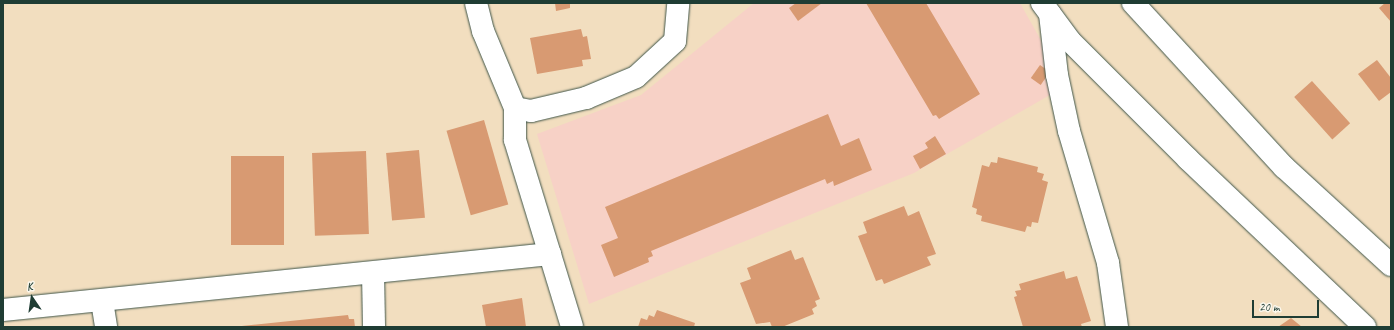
<!DOCTYPE html>
<html>
<head>
<meta charset="utf-8">
<style>
	body { margin:0 }
	#map { position:relative; width:1394px; height:330px; overflow:hidden; background:#f2debf; font-family:Caveat,sans-serif }
	div>[style] { position:absolute }
	.built>* { inset:0; background:#f7d1c6 }
	.building>* { inset:0; background:#d89a72; transform-origin:0 0 }
	.roads { filter:drop-shadow(0 0 1px #3f5549) drop-shadow(0 0 1px #3f5549) }
	.street>* { height:22px; margin:-11px; padding:0 11px; transform-origin:11px; border-radius:11px; background:#fff }
	.secondary>* { height:22px; margin:-11px; padding:0 11px; transform-origin:11px; border-radius:11px; background:#fff }
	span { translate:-50% -50%; white-space:nowrap; text-align:center; line-height:1.15; -webkit-text-stroke:3.5px #fbf7ec; paint-order:stroke }
	.frame { position:absolute; inset:0; border:4px solid #1f3d34; pointer-events:none }
	.north { position:absolute; left:12px; top:278px; width:40px; height:40px; -webkit-text-stroke:3px #fbf7ec; paint-order:stroke; rotate:347deg; font-size:11px; font-weight:700; line-height:16px; text-align:center; color:#1f3d34 }
	.north::after { content:''; display:block; margin:auto; width:14px; height:18px; background:#1f3d34; clip-path:polygon(50% 0,100% 100%,50% 72%,0 100%) }
	.scale { position:absolute; left:1252px; top:300px; width:67px; height:18px; box-sizing:border-box; border:2px solid #1f3d34; border-top:0; padding-left:5px; font-size:12px; line-height:14px; white-space:nowrap; color:#1f3d34; -webkit-text-stroke:3px #fbf7ec; paint-order:stroke }
</style>
</head>
<body>
<div id="map">
	<div class="built">
		<div style="clip-path:polygon(754px 3px,1020px 3px,1043px 44px,1055px 92px,914px 173px,589px 304px,537px 134px,641px 95px)"></div>
	</div>
	<div class="building">
		<div style="clip-path:polygon(555px 3px,570px 3px,570px 8px,556px 11px)"></div>
		<div style="clip-path:polygon(796px 3px,822px 3px,798px 21px,789px 8px)"></div>
		<div style="clip-path:polygon(866px 3px,926px 3px,980px 94px,939px 119px,936px 115px,933px 116px)"></div>
		<div style="clip-path:polygon(1385px 3px,1391px 3px,1391px 22px,1379px 8px)"></div>
		<div style="clip-path:polygon(581px 29px,583px 37px,587px 36px,591px 59px,582px 60px,583px 66px,537px 74px,530px 38px)"></div>
		<div style="clip-path:polygon(1377px 60px,1391px 78px,1391px 92px,1379px 101px,1358px 74px)"></div>
		<div style="left:1040px;top:65px;width:12px;height:16px;rotate:35deg"></div>
		<div style="left:1312px;top:81px;width:57px;height:24px;rotate:48deg"></div>
		<div style="clip-path:polygon(828px 114px,841px 146px,859px 138px,872px 170px,834px 186px,833px 181px,827px 184px,825px 179px,651px 251px,653px 256px,648px 258px,649px 262px,614px 277px,601px 245px,618px 238px,605px 207px)"></div>
		<div style="left:484px;top:120px;width:88px;height:39px;rotate:74deg"></div>
		<div style="clip-path:polygon(935px 136px,946px 154px,920px 169px,913px 156px,928px 148px,925px 143px)"></div>
		<div style="left:419px;top:150px;width:68px;height:33px;rotate:85deg"></div>
		<div style="left:366px;top:151px;width:83px;height:54px;rotate:88deg"></div>
		<div style="left:284px;top:156px;width:89px;height:53px;rotate:90deg"></div>
		<div style="clip-path:polygon(998px 157px,1038px 167px,1037px 172px,1044px 174px,1042px 180px,1048px 182px,1038px 223px,1032px 222px,1031px 227px,1027px 226px,1025px 232px,981px 221px,982px 216px,976px 214px,977px 209px,972px 207px,982px 165px,989px 167px,991px 162px,997px 163px)"></div>
		<div style="clip-path:polygon(904px 206px,908px 216px,919px 211px,936px 254px,927px 257px,931px 265px,884px 284px,882px 279px,876px 281px,858px 236px,867px 233px,863px 222px)"></div>
		<div style="clip-path:polygon(791px 250px,795px 260px,803px 257px,820px 299px,815px 301px,817px 306px,812px 309px,814px 314px,782px 327px,772px 327px,770px 322px,756px 324px,740px 283px,751px 279px,747px 268px)"></div>
		<div style="clip-path:polygon(1064px 271px,1066px 279px,1077px 276px,1091px 321px,1081px 324px,1082px 327px,1023px 327px,1014px 297px,1017px 296px,1015px 291px,1021px 290px,1019px 284px)"></div>
		<div style="clip-path:polygon(522px 298px,526px 327px,486px 327px,482px 305px)"></div>
		<div style="clip-path:polygon(657px 310px,695px 323px,694px 327px,638px 327px,641px 318px,647px 320px,649px 315px,654px 317px)"></div>
		<div style="clip-path:polygon(348px 315px,349px 319px,354px 319px,355px 327px,232px 327px)"></div>
		<div style="clip-path:polygon(1291px 318px,1302px 327px,1278px 327px)"></div>
	</div>
	<div class="roads">
		<div class="street">
			<div style="left:476px;top:3px;width:29px;rotate:76deg"></div>
			<div style="left:483px;top:31px;width:83px;rotate:67.4deg"></div>
			<div style="left:515px;top:108px;width:16px;rotate:11deg"></div>
			<div style="left:531px;top:111px;width:57px;rotate:-13.3deg"></div>
			<div style="left:586px;top:98px;width:54px;rotate:-22.8deg"></div>
			<div style="left:636px;top:77px;width:53px;rotate:-42.7deg"></div>
			<div style="left:675px;top:41px;width:38px;rotate:-85deg"></div>
			<div style="left:1050px;top:14px;width:61px;rotate:83.5deg"></div>
			<div style="left:1057px;top:75px;width:57px;rotate:77.9deg"></div>
			<div style="left:1069px;top:131px;width:138px;rotate:73.5deg"></div>
			<div style="left:1108px;top:263px;width:65px;rotate:82deg"></div>
			<div style="left:515px;top:108px;width:32px;rotate:90deg"></div>
			<div style="left:515px;top:140px;width:195px;rotate:73deg"></div>
			<div style="left:373px;top:273px;width:54px;rotate:88.9deg"></div>
			<div style="left:102px;top:301px;width:26px;rotate:81deg"></div>
			<div style="left:3px;top:310px;width:550px;rotate:-5.85deg"></div>
		</div>
		<div class="secondary">
			<div style="left:1042px;top:3px;width:47px;rotate:53.6deg"></div>
			<div style="left:1070px;top:41px;width:167px;rotate:45deg"></div>
			<div style="left:1188px;top:159px;width:244px;rotate:43.5deg"></div>
			<div style="left:1133px;top:3px;width:223px;rotate:47.4deg"></div>
			<div style="left:1284px;top:167px;width:145px;rotate:42.5deg"></div>
		</div>
	</div>
	<div class="frame"></div>
	<div class="north">K</div>
	<div class="scale">20 m</div>
</div>
</body>
</html>
